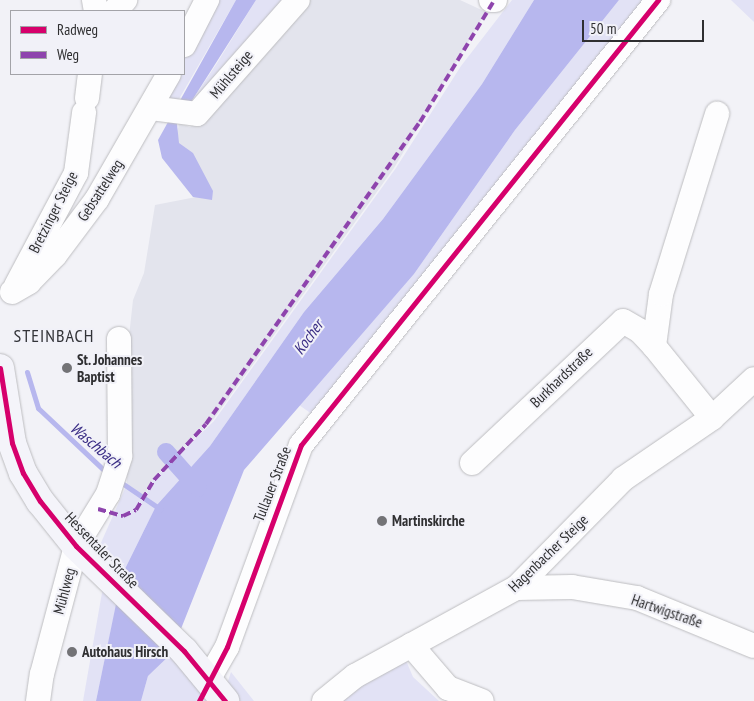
<!DOCTYPE html>
<html>
<head>
<meta charset="utf-8">
<style>
	body { margin:0 }
	#map { position:relative; width:754px; height:701px; overflow:hidden; background:#f2f2f7; font-family:"PT Sans Narrow",sans-serif }
	div>[style] { position:absolute }
	.built>* { inset:0; background:#e3e4ed }
	.green>* { inset:0; background:#e2e2f5 }
	.water>* { inset:0; background:#b7b7ee }
	.stream>* { height:5px; margin:-2.5px; padding:0 2.5px; transform-origin:2.5px; border-radius:2.5px; background:#b7b7ee }
	.canal>* { height:18px; margin:-9px; padding:0 9px; transform-origin:9px; border-radius:9px; background:#b7b7ee }
	.roads { filter:drop-shadow(0 0 1px #bdbdc0) drop-shadow(0 0 1px #bdbdc0) }
	.minor>* { height:24px; margin:-12px; padding:0 12px; transform-origin:12px; border-radius:12px; background:#fdfdfe }
	.major>* { height:28px; margin:-14px; padding:0 14px; transform-origin:14px; border-radius:14px; background:#f4f4fa }
	.quiet>* { height:4px; margin-top:-2px; transform-origin:0; background:repeating-linear-gradient(90deg,#8e44ad 0 8px,transparent 0 12px) }
	.cycleway>* { height:5px; margin:-2.5px; padding:0 2.5px; transform-origin:2.5px; border-radius:2.5px; background:#d6006c }
	.dots>* { width:14px; height:14px; translate:-50% -50%; box-sizing:border-box; border:2px solid #f1f1f8; border-radius:50% }
	span { translate:-50% -50%; white-space:nowrap; text-align:center; line-height:1.15; -webkit-text-stroke:4px #f1f1f8; paint-order:stroke }
	.street-label { font-size:15px; color:#2f2f31 }
	.poi-label { font-size:15px; color:#2f2f31; font-weight:700 }
	.left { translate:0 -50%; text-align:left }
	.water-label { font-size:16px; color:#392c84; font-style:italic }
	.quarter-label { font-size:18px; color:#333438; letter-spacing:1px }
	.legend { position:absolute; left:10px; top:10px; width:175px; height:65px; box-sizing:border-box; background:#f1f1f8; border:1px solid #a3a3a8; margin:0; padding:6px 9px; list-style:none; font-size:15px; color:#2f2f31 }
	.legend li { display:flex; align-items:center; gap:10px; height:25px }
	.legend b { width:25px; border:1px solid #a3a3a8 }
	.scale { position:absolute; left:582px; top:20px; width:122px; height:22px; box-sizing:border-box; border:2px solid #2f2f31; border-top:0; padding-left:6px; font-size:15px; line-height:18px; white-space:nowrap; color:#2f2f31; -webkit-text-stroke:4px #f1f1f8; paint-order:stroke }
</style>
</head>
<body>
<div id="map">
	<div class="built">
		<div style="clip-path:polygon(307px 0,460px 0,486px 12px,394px 168px,213px 420px,153px 480px,144px 496px,127px 484px,124px 382px,133px 300px,144px 273px,155px 205px,196px 197px,174px 151px,179px 123px,190px 127px,213px 113px)"></div>
	</div>
	<div class="green">
		<div style="clip-path:polygon(217px 0,236px 0,175px 106px,161px 101px,176px 74px,184px 74px,184px 60px)"></div>
		<div style="clip-path:polygon(256px 0,282px 0,189px 105px,217px 63px)"></div>
		<div style="clip-path:polygon(512px 0,534px 0,482px 84px,383px 219px,304px 312px,210px 446px,156px 506px,122px 575px,107px 561px,100px 545px,127px 484px,145px 496px,153px 480px,214px 421px,396px 168px,461px 66px)"></div>
		<div style="clip-path:polygon(619px 0,651px 0,319px 419px,299px 405px,414px 274px,515px 130px)"></div>
		<div style="clip-path:polygon(731px 0,754px 0,754px 22px)"></div>
		<div style="clip-path:polygon(103px 587px,117px 601px,96px 701px,83px 701px)"></div>
		<div style="clip-path:polygon(171px 654px,208px 701px,141px 701px,148px 676px)"></div>
		<div style="clip-path:polygon(405px 658px,413px 677px,439px 701px,338px 701px)"></div>
		<div style="clip-path:polygon(231px 672px,254px 701px,239px 701px,231px 691px,228px 681px)"></div>
	</div>
	<div class="water">
		<div style="clip-path:polygon(236px 0,256px 0,177px 124px,179px 143px,193px 153px,213px 191px,212px 200px,193px 197px,162px 158px,158px 140px)"></div>
		<div style="clip-path:polygon(534px 0,619px 0,515px 130px,414px 274px,244px 470px,171px 654px,148px 676px,141px 701px,96px 701px,122px 575px,156px 506px,210px 446px,304px 312px,383px 219px,482px 84px)"></div>
	</div>
	<div class="stream">
		<div style="left:27px;top:372px;width:38px;rotate:73deg"></div>
		<div style="left:38px;top:408px;width:96px;rotate:43.3deg"></div>
		<div style="left:119px;top:481px;width:50px;rotate:34.3deg"></div>
	</div>
	<div class="canal">
		<div style="left:166px;top:452px;width:48px;rotate:48.4deg"></div>
	</div>
	<div class="roads">
		<div class="minor">
			<div style="left:94px;top:0;width:11px;rotate:80deg"></div>
			<div style="left:491px;top:0;width:4px"></div>
			<div style="left:114px;top:11px;width:16px;rotate:-45deg"></div>
			<div style="left:184px;top:45px;width:51px;rotate:-62.9deg"></div>
			<div style="left:87px;top:98px;width:24px;rotate:-83deg"></div>
			<div style="left:151px;top:108px;width:46px;rotate:7.4deg"></div>
			<div style="left:197px;top:114px;width:152px;rotate:-48.5deg"></div>
			<div style="left:16px;top:286px;width:128px;rotate:-62deg"></div>
			<div style="left:76px;top:173px;width:61px;rotate:-82.4deg"></div>
			<div style="left:12px;top:292px;width:20px;rotate:-30deg"></div>
			<div style="left:29px;top:282px;width:37px;rotate:-46deg"></div>
			<div style="left:55px;top:255px;width:70px;rotate:-53.1deg"></div>
			<div style="left:97px;top:199px;width:144px;rotate:-60.1deg"></div>
			<div style="left:654px;top:346px;width:92px;rotate:51.1deg"></div>
			<div style="left:472px;top:463px;width:207px;rotate:-43.2deg"></div>
			<div style="left:623px;top:321px;width:20px;rotate:30deg"></div>
			<div style="left:640px;top:331px;width:21px;rotate:47deg"></div>
			<div style="left:654px;top:346px;width:52px;rotate:-82.3deg"></div>
			<div style="left:661px;top:294px;width:189px;rotate:-72.7deg"></div>
			<div style="left:516px;top:588px;width:56px;rotate:-1deg"></div>
			<div style="left:572px;top:587px;width:66px;rotate:9.6deg"></div>
			<div style="left:637px;top:598px;width:126px;rotate:22.3deg"></div>
			<div style="left:411px;top:645px;width:57px;rotate:49.3deg"></div>
			<div style="left:448px;top:688px;width:36px;rotate:21deg"></div>
			<div style="left:208px;top:680px;width:38px;rotate:-60deg"></div>
			<div style="left:227px;top:647px;width:215px;rotate:-69.9deg"></div>
			<div style="left:301px;top:445px;width:571px;rotate:-51.26deg"></div>
			<div style="left:38px;top:701px;width:27px;rotate:-82deg"></div>
			<div style="left:42px;top:674px;width:132px;rotate:-75.1deg"></div>
			<div style="left:76px;top:546px;width:61px;rotate:-58.4deg"></div>
			<div style="left:108px;top:494px;width:40px;rotate:-72deg"></div>
			<div style="left:120px;top:456px;width:117px;rotate:-90.5deg"></div>
			<div style="left:324px;top:701px;width:40px;rotate:-39deg"></div>
			<div style="left:355px;top:676px;width:183px;rotate:-28.7deg"></div>
			<div style="left:516px;top:588px;width:153px;rotate:-45.5deg"></div>
			<div style="left:623px;top:479px;width:108px;rotate:-34.4deg"></div>
			<div style="left:712px;top:418px;width:57px;rotate:-42.9deg"></div>
		</div>
		<div class="major">
			<div style="left:0;top:368px;width:76px;rotate:80.9deg"></div>
			<div style="left:12px;top:443px;width:32px;rotate:70deg"></div>
			<div style="left:23px;top:473px;width:33px;rotate:59deg"></div>
			<div style="left:40px;top:501px;width:58px;rotate:51.3deg"></div>
			<div style="left:76px;top:546px;width:151px;rotate:44.2deg"></div>
			<div style="left:184px;top:651px;width:65px;rotate:50.6deg"></div>
		</div>
	</div>
	<div class="quiet">
		<div style="left:98px;top:509px;width:26px;rotate:16deg"></div>
		<div style="left:123px;top:516px;width:14px;rotate:-25deg"></div>
		<div style="left:136px;top:510px;width:35px;rotate:-59deg"></div>
		<div style="left:154px;top:480px;width:76px;rotate:-47.1deg"></div>
		<div style="left:206px;top:424px;width:370px;rotate:-54.7deg"></div>
		<div style="left:420px;top:122px;width:142px;rotate:-58.6deg"></div>
	</div>
	<div class="cycleway">
		<div style="left:0;top:368px;width:76px;rotate:80.9deg"></div>
		<div style="left:12px;top:443px;width:32px;rotate:70deg"></div>
		<div style="left:23px;top:473px;width:33px;rotate:59deg"></div>
		<div style="left:40px;top:501px;width:58px;rotate:51.3deg"></div>
		<div style="left:76px;top:546px;width:151px;rotate:44.2deg"></div>
		<div style="left:184px;top:651px;width:65px;rotate:50.6deg"></div>
		<div style="left:199px;top:701px;width:61px;rotate:-62.6deg"></div>
		<div style="left:227px;top:647px;width:215px;rotate:-69.9deg"></div>
		<div style="left:301px;top:445px;width:571px;rotate:-51.26deg"></div>
	</div>
	<div class="dots">
		<div style="left:67px;top:368px;background:#737376"></div>
		<div style="left:382px;top:521px;background:#737376"></div>
		<div style="left:72px;top:652px;background:#737376"></div>
	</div>
	<div class="street-label">
		<span style="left:231px;top:74px;rotate:-50deg">Mühlsteige</span>
		<span style="left:100px;top:190px;rotate:-57deg">Gebsattelweg</span>
		<span style="left:53px;top:212px;rotate:-63deg">Bretzinger Steige</span>
		<span style="left:561px;top:377px;rotate:-44deg">Burkhardstraße</span>
		<span style="left:272px;top:484px;rotate:-69deg">Tullauer Straße</span>
		<span style="left:102px;top:550px;rotate:46deg">Hessentaler Straße</span>
		<span style="left:548px;top:553px;rotate:-44deg">Hagenbacher Steige</span>
		<span style="left:64px;top:591px;rotate:-75deg">Mühlweg</span>
		<span style="left:667px;top:611px;rotate:19deg">Hartwigstraße</span>
	</div>
	<div class="poi-label">
		<span class="left" style="left:77px;top:368px">St. Johannes<br>Baptist</span>
		<span class="left" style="left:392px;top:521px">Martinskirche</span>
		<span class="left" style="left:82px;top:652px">Autohaus Hirsch</span>
	</div>
	<div class="water-label">
		<span style="left:308px;top:337px;rotate:-54deg">Kocher</span>
		<span style="left:96px;top:445px;rotate:40deg">Waschbach</span>
	</div>
	<div class="quarter-label">
		<span style="left:54px;top:336px">STEINBACH</span>
	</div>
	<ul class="legend">
	<li><b style="height:6px;background:#d6006c"></b>Radweg</li>
	<li><b style="height:6px;background:#8e44ad"></b>Weg</li>
	</ul>
	<div class="scale">50 m</div>
</div>
</body>
</html>
